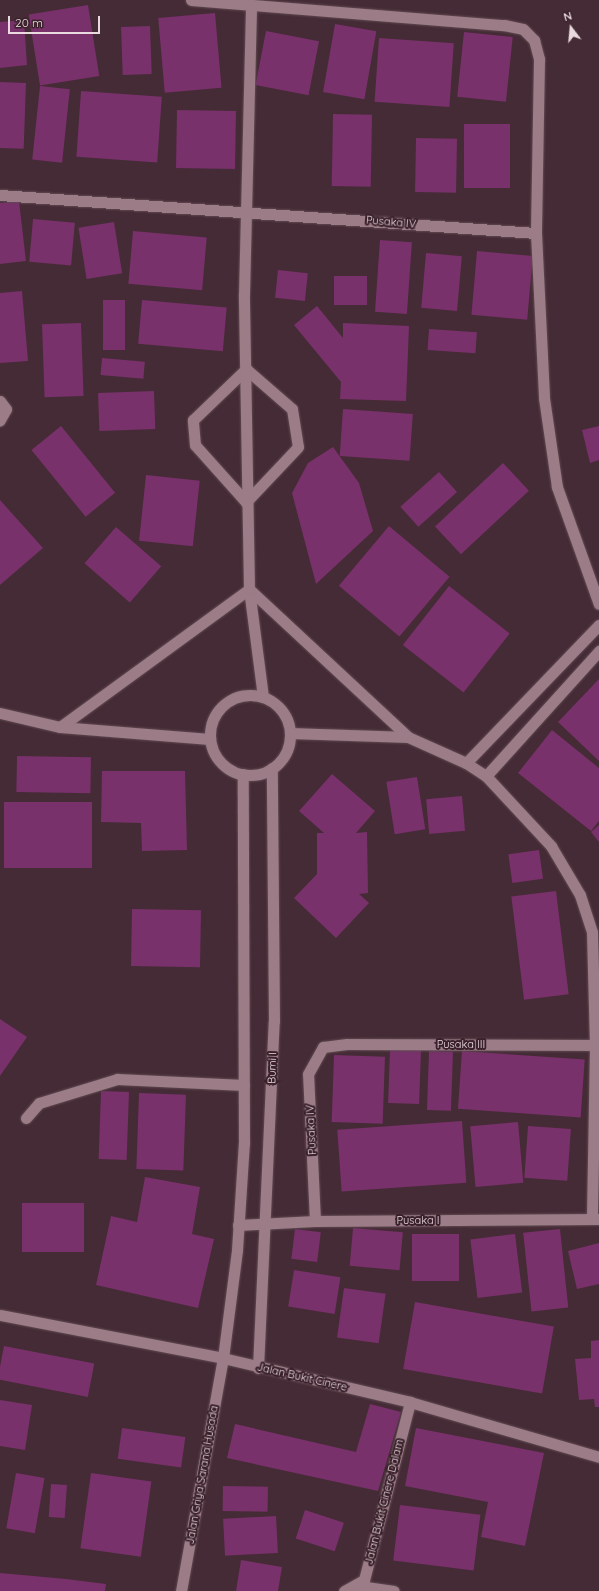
<!DOCTYPE html>
<html>
<head>
<meta charset="utf-8">
<style>
	body { margin:0 }
	#map { position:relative; width:599px; height:1591px; overflow:hidden; background:#452b35; font-family:Quicksand,sans-serif }
	div>[style] { position:absolute }
	.building>* { inset:0; background:#78316a; transform-origin:0 0 }
	.roads { filter:drop-shadow(0 0 1px #604a52) drop-shadow(0 0 1px #604a52) }
	.service>* { height:11px; margin:-5.5px; padding:0 5.5px; transform-origin:5.5px; border-radius:5.5px; background:#9b7c87 }
	.minor>* { height:11px; margin:-5.5px; padding:0 5.5px; transform-origin:5.5px; border-radius:5.5px; background:#9b7c87 }
	.minor>.ring { margin:-5.5px; padding:0; box-sizing:content-box; background:none; border:11px solid #9b7c87; border-radius:50% }
	.secondary>* { height:11px; margin:-5.5px; padding:0 5.5px; transform-origin:5.5px; border-radius:5.5px; background:#9b7c87 }
	span { translate:-50% -50%; white-space:nowrap; text-align:center; line-height:1.15; -webkit-text-stroke:4px #3a212b; paint-order:stroke }
	.street-label { font-size:11px; color:#ead9de }
	.north { position:absolute; left:551px; top:8px; width:40px; height:40px; -webkit-text-stroke:3px #3a212b; paint-order:stroke; rotate:344deg; font-size:11px; font-weight:700; line-height:16px; text-align:center; color:#ead9de }
	.north::after { content:''; display:block; margin:auto; width:14px; height:18px; background:#ead9de; clip-path:polygon(50% 0,100% 100%,50% 72%,0 100%) }
	.scale { position:absolute; left:8px; top:16px; width:92px; height:18px; box-sizing:border-box; border:2px solid #ead9de; border-top:0; padding-left:5px; font-size:12px; line-height:14px; white-space:nowrap; color:#ead9de; -webkit-text-stroke:3px #3a212b; paint-order:stroke }
</style>
</head>
<body>
<div id="map">
	<div class="building">
		<div style="left:88px;top:5px;width:72px;height:60px;rotate:81deg"></div>
		<div style="left:215px;top:13px;width:75px;height:57px;rotate:85deg"></div>
		<div style="clip-path:polygon(24px 20px,27px 65px,0 68px,0 22px)"></div>
		<div style="left:335px;top:24px;width:42px;height:69px;rotate:10deg"></div>
		<div style="left:150px;top:26px;width:48px;height:29px;rotate:88deg"></div>
		<div style="left:266px;top:31px;width:54px;height:55px;rotate:11deg"></div>
		<div style="left:464px;top:32px;width:49px;height:65px;rotate:6deg"></div>
		<div style="left:379px;top:38px;width:75px;height:64px;rotate:4deg"></div>
		<div style="left:0;top:82px;width:26px;height:66px;rotate:2deg"></div>
		<div style="left:40px;top:86px;width:30px;height:74px;rotate:6deg"></div>
		<div style="left:81px;top:91px;width:81px;height:66px;rotate:4deg"></div>
		<div style="left:177px;top:110px;width:59px;height:58px;rotate:1deg"></div>
		<div style="left:333px;top:114px;width:39px;height:72px;rotate:1deg"></div>
		<div style="left:464px;top:124px;width:46px;height:64px"></div>
		<div style="left:416px;top:138px;width:41px;height:54px;rotate:1deg"></div>
		<div style="clip-path:polygon(19px 201px,26px 261px,0 264px,0 203px)"></div>
		<div style="left:33px;top:219px;width:42px;height:43px;rotate:5deg"></div>
		<div style="left:114px;top:222px;width:52px;height:36px;rotate:81deg"></div>
		<div style="left:133px;top:231px;width:74px;height:53px;rotate:5deg"></div>
		<div style="left:380px;top:240px;width:32px;height:72px;rotate:4deg"></div>
		<div style="left:477px;top:251px;width:56px;height:64px;rotate:5deg"></div>
		<div style="left:426px;top:253px;width:36px;height:55px;rotate:5deg"></div>
		<div style="left:278px;top:270px;width:30px;height:28px;rotate:6deg"></div>
		<div style="left:367px;top:276px;width:29px;height:33px;rotate:90deg"></div>
		<div style="clip-path:polygon(22px 291px,28px 361px,0 363px,0 293px)"></div>
		<div style="left:103px;top:300px;width:22px;height:50px"></div>
		<div style="left:142px;top:300px;width:85px;height:44px;rotate:5deg"></div>
		<div style="clip-path:polygon(317px 306px,343px 338px,343px 323px,409px 326px,406px 401px,340px 399px,341px 382px,294px 325px)"></div>
		<div style="left:81px;top:323px;width:73px;height:39px;rotate:88deg"></div>
		<div style="left:429px;top:329px;width:48px;height:21px;rotate:4deg"></div>
		<div style="left:102px;top:358px;width:43px;height:17px;rotate:5deg"></div>
		<div style="left:154px;top:391px;width:38px;height:56px;rotate:88deg"></div>
		<div style="left:343px;top:409px;width:70px;height:47px;rotate:4deg"></div>
		<div style="left:61px;top:426px;width:86px;height:38px;rotate:51deg"></div>
		<div style="clip-path:polygon(599px 426px,599px 460px,590px 463px,582px 430px)"></div>
		<div style="clip-path:polygon(333px 447px,359px 483px,373px 531px,316px 584px,292px 493px,308px 463px)"></div>
		<div style="left:503px;top:463px;width:38px;height:93px;rotate:47deg"></div>
		<div style="left:439px;top:472px;width:27px;height:52px;rotate:48deg"></div>
		<div style="left:146px;top:475px;width:54px;height:66px;rotate:6deg"></div>
		<div style="clip-path:polygon(0 500px,43px 548px,0 585px)"></div>
		<div style="left:389px;top:526px;width:79px;height:78px;rotate:40deg"></div>
		<div style="left:116px;top:527px;width:60px;height:48px;rotate:41deg"></div>
		<div style="left:449px;top:586px;width:77px;height:75px;rotate:38deg"></div>
		<div style="clip-path:polygon(599px 679px,599px 761px,558px 722px)"></div>
		<div style="clip-path:polygon(552px 730px,599px 768px,599px 821px,591px 831px,518px 773px)"></div>
		<div style="left:17px;top:756px;width:74px;height:36px;rotate:1deg"></div>
		<div style="clip-path:polygon(102px 771px,185px 771px,187px 850px,142px 851px,141px 823px,101px 822px)"></div>
		<div style="clip-path:polygon(332px 774px,375px 811px,356px 833px,367px 832px,368px 893px,359px 894px,369px 903px,336px 938px,294px 898px,317px 874px,317px 833px,324px 833px,299px 811px)"></div>
		<div style="left:417px;top:777px;width:53px;height:31px;rotate:81deg"></div>
		<div style="left:462px;top:796px;width:35px;height:36px;rotate:85deg"></div>
		<div style="left:4px;top:802px;width:88px;height:66px"></div>
		<div style="clip-path:polygon(599px 825px,599px 842px,591px 832px)"></div>
		<div style="left:539px;top:850px;width:29px;height:31px;rotate:82deg"></div>
		<div style="left:556px;top:891px;width:104px;height:45px;rotate:83deg"></div>
		<div style="left:132px;top:909px;width:69px;height:57px;rotate:1deg"></div>
		<div style="clip-path:polygon(0 1019px,27px 1037px,0 1076px)"></div>
		<div style="left:390px;top:1049px;width:31px;height:54px;rotate:2deg"></div>
		<div style="left:429px;top:1051px;width:24px;height:59px;rotate:2deg"></div>
		<div style="left:462px;top:1051px;width:123px;height:58px;rotate:4deg"></div>
		<div style="left:334px;top:1055px;width:51px;height:67px;rotate:2deg"></div>
		<div style="left:101px;top:1091px;width:28px;height:68px;rotate:2deg"></div>
		<div style="left:139px;top:1093px;width:47px;height:76px;rotate:2deg"></div>
		<div style="left:462px;top:1121px;width:62px;height:125px;rotate:86deg"></div>
		<div style="left:518px;top:1122px;width:61px;height:48px;rotate:85deg"></div>
		<div style="left:528px;top:1126px;width:43px;height:52px;rotate:4deg"></div>
		<div style="clip-path:polygon(145px 1177px,200px 1187px,192px 1234px,214px 1239px,198px 1308px,96px 1285px,111px 1216px,137px 1222px)"></div>
		<div style="left:22px;top:1203px;width:62px;height:49px"></div>
		<div style="left:353px;top:1228px;width:50px;height:38px;rotate:5deg"></div>
		<div style="left:295px;top:1229px;width:26px;height:30px;rotate:7deg"></div>
		<div style="left:560px;top:1229px;width:79px;height:37px;rotate:84deg"></div>
		<div style="left:412px;top:1234px;width:47px;height:47px"></div>
		<div style="left:515px;top:1234px;width:59px;height:45px;rotate:83deg"></div>
		<div style="clip-path:polygon(599px 1243px,599px 1284px,577px 1289px,568px 1251px)"></div>
		<div style="left:294px;top:1270px;width:47px;height:37px;rotate:9deg"></div>
		<div style="left:344px;top:1288px;width:42px;height:50px;rotate:8deg"></div>
		<div style="left:415px;top:1302px;width:141px;height:68px;rotate:10deg"></div>
		<div style="clip-path:polygon(599px 1340px,599px 1407px,595px 1407px,594px 1399px,579px 1400px,575px 1359px,591px 1358px,591px 1341px)"></div>
		<div style="left:4px;top:1346px;width:92px;height:34px;rotate:11deg"></div>
		<div style="clip-path:polygon(0 1400px,32px 1405px,25px 1450px,0 1446px)"></div>
		<div style="clip-path:polygon(370px 1404px,401px 1412px,378px 1491px,227px 1458px,235px 1424px,356px 1452px)"></div>
		<div style="left:122px;top:1428px;width:64px;height:31px;rotate:8deg"></div>
		<div style="clip-path:polygon(416px 1428px,544px 1453px,525px 1546px,481px 1537px,488px 1502px,405px 1486px)"></div>
		<div style="left:16px;top:1473px;width:29px;height:56px;rotate:10deg"></div>
		<div style="left:91px;top:1473px;width:61px;height:76px;rotate:8deg"></div>
		<div style="left:51px;top:1484px;width:16px;height:33px;rotate:4deg"></div>
		<div style="left:223px;top:1486px;width:45px;height:25px;rotate:1deg"></div>
		<div style="left:400px;top:1505px;width:81px;height:56px;rotate:7deg"></div>
		<div style="left:305px;top:1510px;width:41px;height:30px;rotate:18deg"></div>
		<div style="left:276px;top:1516px;width:37px;height:53px;rotate:87deg"></div>
		<div style="clip-path:polygon(241px 1560px,282px 1567px,278px 1591px,236px 1591px)"></div>
		<div style="clip-path:polygon(0 1573px,66px 1579px,106px 1584px,105px 1591px,0 1591px)"></div>
	</div>
	<div class="roads">
		<div class="service">
			<div style="left:26px;top:1118px;width:20px;rotate:-49deg"></div>
			<div style="left:39px;top:1103px;width:82px;rotate:-17.1deg"></div>
			<div style="left:117px;top:1079px;width:127px;rotate:2.7deg"></div>
		</div>
		<div class="minor">
			<div style="left:191px;top:0;width:314px;rotate:4.6deg"></div>
			<div style="left:504px;top:25px;width:19px;rotate:12deg"></div>
			<div style="left:523px;top:29px;width:16px;rotate:45deg"></div>
			<div style="left:534px;top:40px;width:20px;rotate:75deg"></div>
			<div style="left:539px;top:59px;width:174px;rotate:91deg"></div>
			<div style="left:536px;top:233px;width:165px;rotate:87.2deg"></div>
			<div style="left:544px;top:398px;width:90px;rotate:81.7deg"></div>
			<div style="left:557px;top:487px;width:124px;rotate:70.3deg"></div>
			<div style="left:0;top:195px;width:537px;rotate:4.06deg"></div>
			<div style="left:246px;top:369px;width:61px;rotate:41deg"></div>
			<div style="left:292px;top:409px;width:38px;rotate:81deg"></div>
			<div style="left:298px;top:447px;width:76px;rotate:133.4deg"></div>
			<div style="left:246px;top:502px;width:76px;rotate:-131.8deg"></div>
			<div style="left:195px;top:445px;width:25px;rotate:-95deg"></div>
			<div style="left:193px;top:420px;width:74px;rotate:-43.9deg"></div>
			<div style="left:0;top:401px;width:10px;rotate:53deg"></div>
			<div style="left:6px;top:409px;width:13px;rotate:119deg"></div>
			<div style="left:249px;top:589px;width:217px;rotate:42.9deg"></div>
			<div style="left:249px;top:589px;width:109px;rotate:82.6deg"></div>
			<div class="ring" style="left:210px;top:695px;width:69px;height:69px"></div>
			<div style="left:0;top:713px;width:62px;rotate:13.1deg"></div>
			<div style="left:60px;top:727px;width:150px;rotate:4.6deg"></div>
			<div style="left:60px;top:727px;width:234px;rotate:-36.1deg"></div>
			<div style="left:249px;top:589px;width:295px;rotate:-91deg"></div>
			<div style="left:244px;top:294px;width:289px;rotate:-88.6deg"></div>
			<div style="left:290px;top:733px;width:118px;rotate:1.9deg"></div>
			<div style="left:408px;top:737px;width:64px;rotate:24.1deg"></div>
			<div style="left:466px;top:763px;width:24px;rotate:33deg"></div>
			<div style="left:486px;top:776px;width:96px;rotate:47.1deg"></div>
			<div style="left:551px;top:846px;width:57px;rotate:59.4deg"></div>
			<div style="left:580px;top:895px;width:39px;rotate:72deg"></div>
			<div style="left:592px;top:932px;width:113px;rotate:88.5deg"></div>
			<div style="left:595px;top:1045px;width:174px;rotate:91deg"></div>
			<div style="left:466px;top:763px;width:192px;rotate:-46.1deg"></div>
			<div style="left:486px;top:776px;width:169px;rotate:-47.9deg"></div>
			<div style="left:315px;top:1221px;width:147px;rotate:-92.7deg"></div>
			<div style="left:308px;top:1074px;width:31px;rotate:-61deg"></div>
			<div style="left:323px;top:1047px;width:24px;rotate:-7deg"></div>
			<div style="left:347px;top:1044px;width:248px;rotate:0.2deg"></div>
			<div style="left:238px;top:1225px;width:77px;rotate:-3deg"></div>
			<div style="left:315px;top:1221px;width:283px;rotate:-0.4deg"></div>
			<div style="left:258px;top:1368px;width:347px;rotate:-87.4deg"></div>
			<div style="left:274px;top:1021px;width:253px;rotate:-90.5deg"></div>
			<div style="left:359px;top:1586px;width:35px;rotate:8deg"></div>
			<div style="left:181px;top:1591px;width:237px;rotate:-79.8deg"></div>
			<div style="left:223px;top:1358px;width:109px;rotate:-82.6deg"></div>
			<div style="left:237px;top:1250px;width:107px;rotate:-86.3deg"></div>
			<div style="left:244px;top:1143px;width:369px;rotate:-90.2deg"></div>
			<div style="left:344px;top:1591px;width:23px;rotate:-29deg"></div>
			<div style="left:364px;top:1580px;width:184px;rotate:-75.5deg"></div>
		</div>
		<div class="secondary">
			<div style="left:0;top:1315px;width:227px;rotate:10.9deg"></div>
			<div style="left:223px;top:1358px;width:192px;rotate:13.2deg"></div>
			<div style="left:410px;top:1402px;width:197px;rotate:16.2deg"></div>
		</div>
	</div>
	<div class="street-label">
		<span style="left:391px;top:222px;rotate:5deg">Pusaka IV</span>
		<span style="left:461px;top:1044px">Pusaka III</span>
		<span style="left:272px;top:1068px;rotate:-88deg">Bumi I</span>
		<span style="left:311px;top:1130px;rotate:-93deg">Pusaka IV</span>
		<span style="left:418px;top:1220px">Pusaka I</span>
		<span style="left:302px;top:1377px;rotate:13deg">Jalan Bukit Cinere</span>
		<span style="left:202px;top:1475px;rotate:-80deg">Jalan Griya Sarana Husada</span>
		<span style="left:384px;top:1502px;rotate:-76deg">Jalan Bukit Cinere Dalam</span>
	</div>
	<div class="north">N</div>
	<div class="scale">20 m</div>
</div>
</body>
</html>
